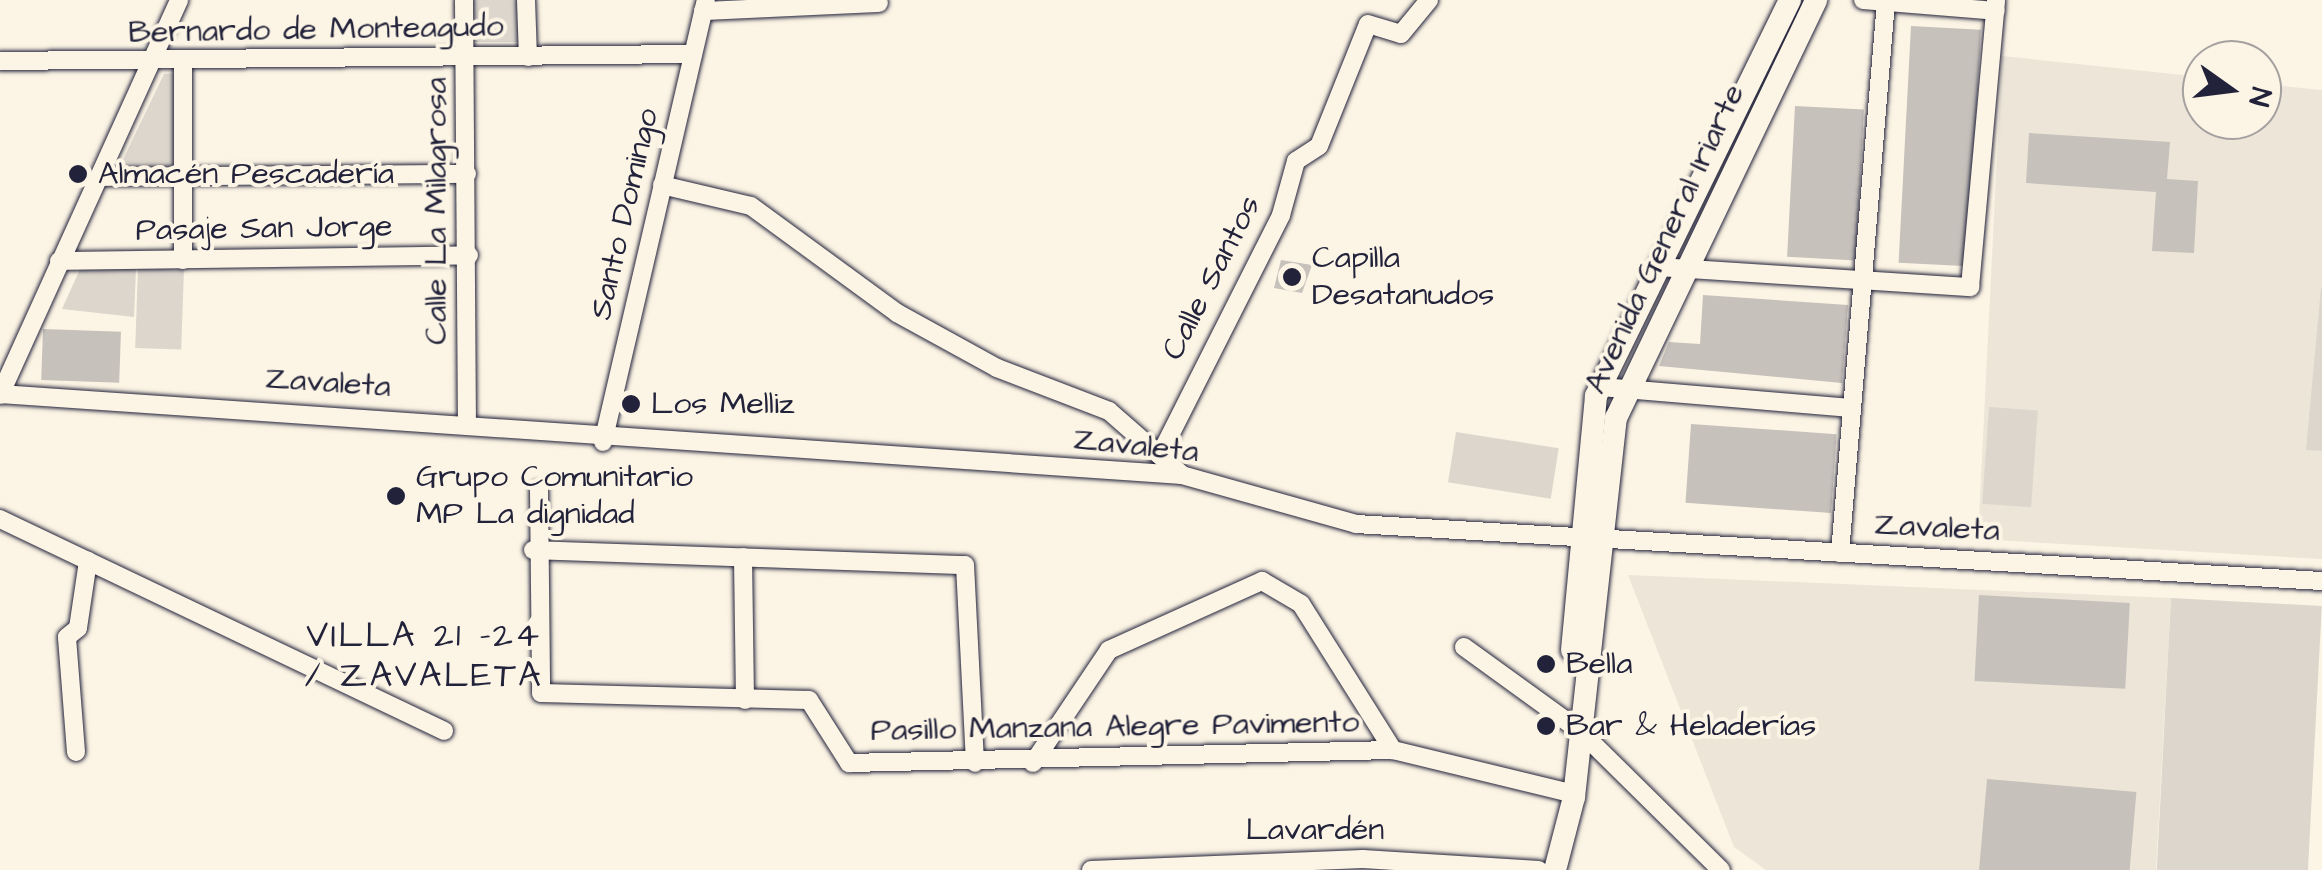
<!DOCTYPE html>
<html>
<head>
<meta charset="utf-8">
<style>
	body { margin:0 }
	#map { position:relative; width:2322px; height:870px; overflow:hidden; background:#fcf5e5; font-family:"Architects Daughter",sans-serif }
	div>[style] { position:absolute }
	.built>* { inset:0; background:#ece5d8 }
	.green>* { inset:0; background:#dcd6cc; transform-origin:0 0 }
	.building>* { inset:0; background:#c6c1bb; transform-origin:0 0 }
	.roads { filter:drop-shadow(0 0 2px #22223b) drop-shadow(0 0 2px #22223b) }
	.minor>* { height:18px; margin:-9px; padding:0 9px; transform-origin:9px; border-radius:9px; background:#fcf5e5 }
	.major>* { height:22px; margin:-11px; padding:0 11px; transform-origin:11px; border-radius:11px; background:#fcf5e5 }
	.dots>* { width:28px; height:28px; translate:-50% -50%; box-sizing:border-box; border:5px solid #fcf5e5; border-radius:50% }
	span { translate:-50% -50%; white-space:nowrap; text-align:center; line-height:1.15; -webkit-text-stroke:8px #fcf5e5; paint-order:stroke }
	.street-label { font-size:32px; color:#22223b }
	.poi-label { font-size:32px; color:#22223b }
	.left { translate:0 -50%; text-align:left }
	.neighbourhood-label { font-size:35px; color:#22223b; letter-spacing:2.5px }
	.north { position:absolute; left:2182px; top:40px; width:100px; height:100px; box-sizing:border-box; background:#fcf5e5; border:2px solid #a5a1a1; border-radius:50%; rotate:104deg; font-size:28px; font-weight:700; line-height:40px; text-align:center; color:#22223b }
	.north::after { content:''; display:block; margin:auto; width:35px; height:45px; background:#22223b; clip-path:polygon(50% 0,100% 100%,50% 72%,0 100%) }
</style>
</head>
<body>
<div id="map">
	<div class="built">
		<div style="clip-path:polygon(2002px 56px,2202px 77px,2202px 120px,2262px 120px,2262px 84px,2322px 90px,2322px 559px,1978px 539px)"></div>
		<div style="clip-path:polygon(1628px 575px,2171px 598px,2156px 870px,1766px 870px,1734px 847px)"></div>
	</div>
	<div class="green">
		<div style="left:471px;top:0;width:50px;height:42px"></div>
		<div style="clip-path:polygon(180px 73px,177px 166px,119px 168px,164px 74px)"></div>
		<div style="clip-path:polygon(81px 267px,136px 268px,134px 317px,62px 309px)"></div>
		<div style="left:138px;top:268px;width:46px;height:80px;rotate:2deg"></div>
		<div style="clip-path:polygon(2321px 288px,2322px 288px,2322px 451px,2306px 450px)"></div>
		<div style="left:1989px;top:407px;width:49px;height:97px;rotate:4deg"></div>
		<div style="left:1456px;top:432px;width:104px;height:51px;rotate:9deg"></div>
		<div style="left:2171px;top:598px;width:151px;height:272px;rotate:3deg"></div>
	</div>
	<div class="building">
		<div style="left:1911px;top:26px;width:70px;height:237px;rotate:3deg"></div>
		<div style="left:1795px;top:106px;width:69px;height:151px;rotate:3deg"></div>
		<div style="clip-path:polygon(2029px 133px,2170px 142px,2167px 179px,2198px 181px,2194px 253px,2152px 251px,2156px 192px,2026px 183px)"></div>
		<div style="clip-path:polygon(1281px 260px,1312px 265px,1302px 293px,1274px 288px)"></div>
		<div style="clip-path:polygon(1703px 295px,1848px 305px,1842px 383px,1659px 366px,1669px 342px,1700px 344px)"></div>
		<div style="left:43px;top:329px;width:78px;height:51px;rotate:2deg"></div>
		<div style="left:1691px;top:424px;width:146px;height:79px;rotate:4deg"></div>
		<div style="left:1979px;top:595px;width:151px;height:86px;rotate:3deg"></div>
		<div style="left:1987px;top:779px;width:150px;height:91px;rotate:5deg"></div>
	</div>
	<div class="roads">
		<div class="minor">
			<div style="left:464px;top:0;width:423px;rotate:89.6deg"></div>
			<div style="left:526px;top:0;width:57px;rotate:88deg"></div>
			<div style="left:1863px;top:0;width:133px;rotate:4.7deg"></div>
			<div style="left:703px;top:11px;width:176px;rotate:-2.6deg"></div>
			<div style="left:0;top:61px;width:693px;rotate:-0.58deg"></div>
			<div style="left:99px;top:177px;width:368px;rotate:-0.5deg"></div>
			<div style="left:662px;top:185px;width:91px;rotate:13.3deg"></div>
			<div style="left:751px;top:206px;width:181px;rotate:36.2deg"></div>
			<div style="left:897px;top:313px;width:114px;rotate:28.8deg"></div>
			<div style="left:997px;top:368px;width:120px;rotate:21deg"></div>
			<div style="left:1109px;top:411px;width:97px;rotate:41.2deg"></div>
			<div style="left:183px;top:260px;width:197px;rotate:-90deg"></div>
			<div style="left:59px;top:261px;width:410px;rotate:-0.8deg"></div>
			<div style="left:1660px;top:267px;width:311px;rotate:3.7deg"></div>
			<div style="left:1970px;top:287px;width:288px;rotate:-84.8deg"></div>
			<div style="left:1601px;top:387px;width:251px;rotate:4.8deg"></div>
			<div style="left:0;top:394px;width:1185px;rotate:3.92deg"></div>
			<div style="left:1182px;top:475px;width:181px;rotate:15.7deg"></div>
			<div style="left:1356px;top:524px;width:968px;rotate:3.38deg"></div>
			<div style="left:0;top:395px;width:434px;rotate:-65.6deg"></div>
			<div style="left:603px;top:442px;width:454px;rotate:-76.9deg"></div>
			<div style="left:1160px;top:455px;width:269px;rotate:-63.2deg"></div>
			<div style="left:1281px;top:215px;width:56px;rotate:-74.5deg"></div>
			<div style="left:1296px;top:161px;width:27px;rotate:-33deg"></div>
			<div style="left:1319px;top:146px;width:131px;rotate:-68.1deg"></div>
			<div style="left:1368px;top:24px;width:34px;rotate:17deg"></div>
			<div style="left:1401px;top:34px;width:44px;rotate:-50.5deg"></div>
			<div style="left:539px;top:490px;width:203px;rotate:89.4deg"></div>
			<div style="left:541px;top:693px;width:268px;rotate:1.5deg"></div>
			<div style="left:809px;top:700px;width:75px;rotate:57.6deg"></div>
			<div style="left:849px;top:763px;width:544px;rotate:-1.37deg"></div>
			<div style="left:1393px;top:750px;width:175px;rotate:13.6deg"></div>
			<div style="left:0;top:519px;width:492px;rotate:25.5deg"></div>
			<div style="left:533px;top:550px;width:432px;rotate:2deg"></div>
			<div style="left:965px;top:565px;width:198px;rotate:87.1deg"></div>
			<div style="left:1840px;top:553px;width:553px;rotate:-85.23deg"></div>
			<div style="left:743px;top:557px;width:143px;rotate:89.2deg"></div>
			<div style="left:1464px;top:647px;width:143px;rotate:35.9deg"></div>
			<div style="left:1580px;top:731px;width:198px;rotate:44.6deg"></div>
			<div style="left:76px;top:752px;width:115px;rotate:-94.5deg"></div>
			<div style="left:67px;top:637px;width:14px;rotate:-39deg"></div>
			<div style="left:78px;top:628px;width:68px;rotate:-81.5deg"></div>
			<div style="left:1033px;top:763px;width:136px;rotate:-56.1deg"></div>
			<div style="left:1109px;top:650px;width:168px;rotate:-24.3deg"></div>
			<div style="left:1262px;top:581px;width:45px;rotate:30.5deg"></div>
			<div style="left:1301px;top:604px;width:173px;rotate:57.8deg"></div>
			<div style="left:1091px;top:870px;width:272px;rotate:-2.3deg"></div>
			<div style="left:1363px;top:859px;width:176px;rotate:3.6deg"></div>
		</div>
		<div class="major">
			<div style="left:1572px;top:650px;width:255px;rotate:-84.6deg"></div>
			<div style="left:1596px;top:396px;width:441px;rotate:-63.9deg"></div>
			<div style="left:1555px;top:870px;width:75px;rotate:-75.4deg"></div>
			<div style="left:1574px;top:797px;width:381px;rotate:-83.7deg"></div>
			<div style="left:1616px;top:418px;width:463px;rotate:-64.4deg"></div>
		</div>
	</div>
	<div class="dots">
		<div style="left:78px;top:174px;background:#22223b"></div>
		<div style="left:1292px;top:277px;background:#22223b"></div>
		<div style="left:631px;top:404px;background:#22223b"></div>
		<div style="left:396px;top:496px;background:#22223b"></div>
		<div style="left:1546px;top:664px;background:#22223b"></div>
		<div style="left:1546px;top:726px;background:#22223b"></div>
	</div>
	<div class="street-label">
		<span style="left:316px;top:30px;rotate:-1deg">Bernardo de Monteagudo</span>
		<span style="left:437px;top:211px;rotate:-90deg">Calle La Milagrosa</span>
		<span style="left:625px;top:214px;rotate:-77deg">Santo Domingo</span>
		<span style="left:264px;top:229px;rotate:-1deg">Pasaje San Jorge</span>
		<span style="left:1665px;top:239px;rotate:-65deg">Avenida General Iriarte</span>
		<span style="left:1212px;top:278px;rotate:-63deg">Calle Santos</span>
		<span style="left:328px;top:383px;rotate:4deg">Zavaleta</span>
		<span style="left:1136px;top:446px;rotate:6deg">Zavaleta</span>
		<span style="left:1937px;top:528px;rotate:3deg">Zavaleta</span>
		<span style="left:1115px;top:727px;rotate:-1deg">Pasillo Manzana Alegre Pavimento</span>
		<span style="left:1315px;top:830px">Lavardén</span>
	</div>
	<div class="poi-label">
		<span class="left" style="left:98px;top:174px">Almacén Pescadería</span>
		<span class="left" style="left:1312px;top:277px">Capilla<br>Desatanudos</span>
		<span class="left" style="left:651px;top:404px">Los Melliz</span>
		<span class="left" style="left:416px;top:496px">Grupo Comunitario<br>MP La dignidad</span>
		<span class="left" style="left:1566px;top:664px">Bella</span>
		<span class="left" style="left:1566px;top:726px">Bar &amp; Heladerías</span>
	</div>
	<div class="neighbourhood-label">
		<span style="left:424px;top:656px">VILLA 21 -24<br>/ ZAVALETA</span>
	</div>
	<div class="north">N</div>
</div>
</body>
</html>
